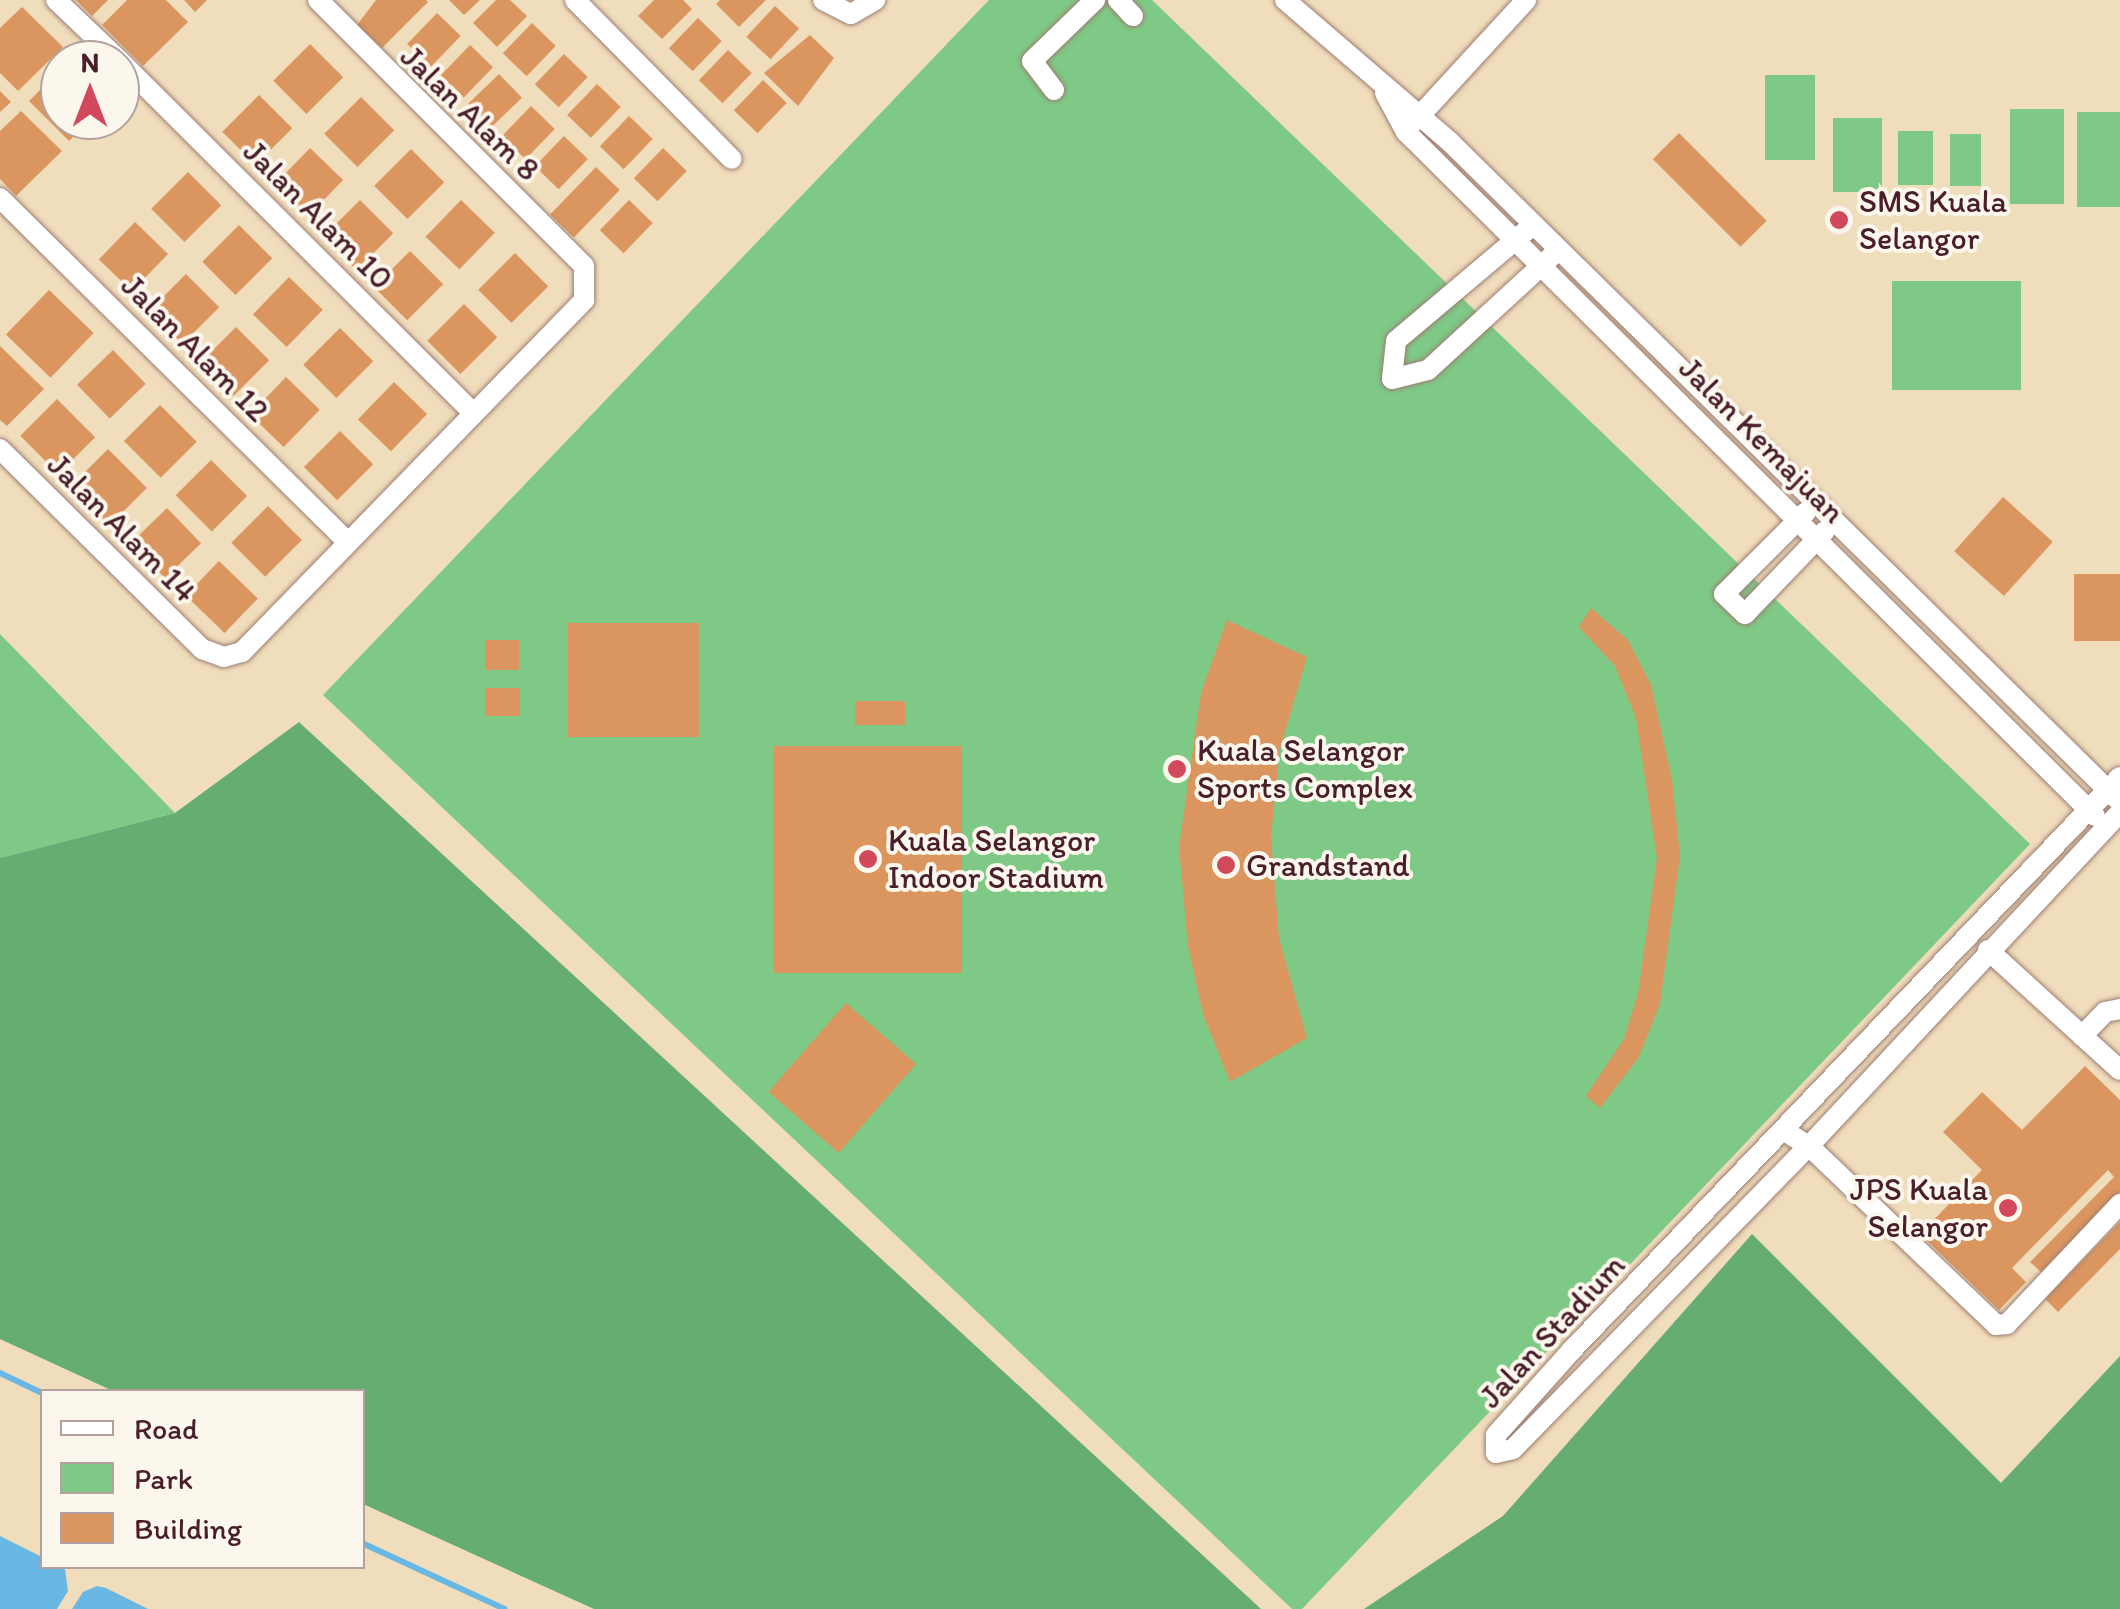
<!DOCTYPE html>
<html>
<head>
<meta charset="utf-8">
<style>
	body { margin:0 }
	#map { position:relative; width:2120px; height:1609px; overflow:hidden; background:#f0ddbc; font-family:Itim,sans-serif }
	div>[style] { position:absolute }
	.green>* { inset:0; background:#7ec986; transform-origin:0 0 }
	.forest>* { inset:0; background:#66ad73 }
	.water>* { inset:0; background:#69b8e4 }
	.stream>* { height:6px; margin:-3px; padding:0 3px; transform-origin:3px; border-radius:3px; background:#69b8e4 }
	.building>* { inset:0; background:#db9660; transform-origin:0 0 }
	.roads { filter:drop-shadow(0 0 2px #9d7e74) drop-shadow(0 0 2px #9d7e74) }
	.minor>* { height:20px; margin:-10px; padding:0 10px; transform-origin:10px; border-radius:10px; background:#fff }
	.dots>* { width:28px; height:28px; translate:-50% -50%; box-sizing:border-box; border:5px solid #fbf7ec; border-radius:50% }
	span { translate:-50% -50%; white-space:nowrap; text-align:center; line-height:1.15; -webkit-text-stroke:8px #fbf7ec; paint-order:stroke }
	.street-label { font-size:32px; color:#4a1f2b }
	.poi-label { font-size:32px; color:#4a1f2b }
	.left { translate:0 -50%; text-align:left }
	.right { translate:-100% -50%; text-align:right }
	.legend { position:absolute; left:40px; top:1389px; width:325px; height:180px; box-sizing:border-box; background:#fbf7ec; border:2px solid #b4a19f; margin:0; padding:12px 18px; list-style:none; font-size:30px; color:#4a1f2b }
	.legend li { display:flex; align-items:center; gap:20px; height:50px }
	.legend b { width:50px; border:2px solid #b4a19f }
	.north { position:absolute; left:40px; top:40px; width:100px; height:100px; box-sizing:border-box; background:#fbf7ec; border:2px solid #b4a19f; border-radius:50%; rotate:0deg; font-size:28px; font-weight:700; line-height:40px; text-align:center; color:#4a1f2b }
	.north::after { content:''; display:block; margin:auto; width:35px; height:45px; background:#d1495b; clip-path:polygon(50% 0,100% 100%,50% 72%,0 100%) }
</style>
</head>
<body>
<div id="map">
	<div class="green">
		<div style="clip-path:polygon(989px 0,1152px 0,2030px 844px,1302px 1609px,1292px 1609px,323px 695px)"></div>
		<div style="left:1765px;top:75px;width:50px;height:85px"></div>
		<div style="left:2010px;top:109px;width:54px;height:95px"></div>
		<div style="left:2077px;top:112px;width:43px;height:95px"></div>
		<div style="left:1833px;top:118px;width:49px;height:74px"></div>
		<div style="left:1898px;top:131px;width:35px;height:54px"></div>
		<div style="left:1950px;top:134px;width:31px;height:52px"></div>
		<div style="left:1892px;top:281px;width:129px;height:109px"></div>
		<div style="clip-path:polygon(0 634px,175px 813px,0 858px)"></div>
	</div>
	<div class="forest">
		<div style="clip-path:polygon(299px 722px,1261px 1609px,594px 1609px,363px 1504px,362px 1392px,113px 1391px,0 1339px,0 858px,175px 813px)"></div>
		<div style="clip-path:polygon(1752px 1234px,2001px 1483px,2120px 1356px,2120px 1609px,1364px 1609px,1503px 1516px)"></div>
	</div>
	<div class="water">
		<div style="clip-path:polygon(0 1536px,42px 1557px,42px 1566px,65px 1569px,68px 1591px,57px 1609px,0 1609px)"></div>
		<div style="clip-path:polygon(97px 1586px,106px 1588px,148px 1609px,72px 1609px,83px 1592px)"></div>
	</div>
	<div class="stream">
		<div style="left:0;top:1373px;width:47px;rotate:25.5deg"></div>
		<div style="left:362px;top:1543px;width:157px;rotate:24.8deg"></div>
	</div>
	<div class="building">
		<div style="clip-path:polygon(76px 0,108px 0,92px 16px)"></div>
		<div style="clip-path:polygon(127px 0,166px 0,188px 22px,143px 66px,102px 25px)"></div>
		<div style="clip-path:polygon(184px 0,207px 0,195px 12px)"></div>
		<div style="clip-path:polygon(376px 0,426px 0,428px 2px,382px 48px,357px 25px)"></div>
		<div style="clip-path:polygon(449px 0,480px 0,464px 15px)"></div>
		<div style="clip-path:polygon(496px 0,510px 0,527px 16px,497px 47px,473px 23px)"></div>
		<div style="clip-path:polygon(654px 0,683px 0,692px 9px,662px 39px,638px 16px)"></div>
		<div style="clip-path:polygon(720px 0,766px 0,739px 27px,716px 4px)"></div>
		<div style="left:775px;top:6px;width:33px;height:42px;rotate:43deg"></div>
		<div style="clip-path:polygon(22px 7px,63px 47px,18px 91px,0 73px,0 28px)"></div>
		<div style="left:437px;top:13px;width:33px;height:43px;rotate:44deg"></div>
		<div style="left:698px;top:18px;width:33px;height:42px;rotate:44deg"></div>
		<div style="left:532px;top:23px;width:33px;height:42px;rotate:44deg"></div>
		<div style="clip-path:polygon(810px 35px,834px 58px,798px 106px,764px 73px)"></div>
		<div style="left:310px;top:44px;width:47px;height:52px;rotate:45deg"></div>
		<div style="left:470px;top:45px;width:32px;height:42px;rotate:44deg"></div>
		<div style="left:728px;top:50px;width:33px;height:42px;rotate:44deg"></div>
		<div style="left:564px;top:54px;width:33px;height:42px;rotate:44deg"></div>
		<div style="clip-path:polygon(60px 70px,60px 120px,91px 120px,69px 141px,29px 101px)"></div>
		<div style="left:499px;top:74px;width:33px;height:43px;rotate:46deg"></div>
		<div style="left:763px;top:80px;width:33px;height:42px;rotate:44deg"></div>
		<div style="left:597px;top:84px;width:33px;height:43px;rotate:44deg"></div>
		<div style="clip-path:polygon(0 91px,11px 102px,0 112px)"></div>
		<div style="left:259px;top:95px;width:47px;height:52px;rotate:45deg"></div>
		<div style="left:361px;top:97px;width:47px;height:52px;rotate:45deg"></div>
		<div style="left:531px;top:106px;width:33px;height:42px;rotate:44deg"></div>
		<div style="clip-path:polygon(21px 111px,62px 151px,16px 196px,0 179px,0 131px)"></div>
		<div style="left:629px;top:116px;width:33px;height:42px;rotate:44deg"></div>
		<div style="left:1679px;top:133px;width:124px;height:37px;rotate:45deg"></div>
		<div style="left:564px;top:136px;width:33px;height:42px;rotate:44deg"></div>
		<div style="left:310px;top:148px;width:46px;height:52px;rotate:44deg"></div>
		<div style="left:663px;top:148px;width:33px;height:42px;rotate:44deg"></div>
		<div style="left:411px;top:149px;width:47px;height:52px;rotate:45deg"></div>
		<div style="left:596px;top:167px;width:33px;height:66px;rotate:44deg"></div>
		<div style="left:188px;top:172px;width:47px;height:52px;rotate:45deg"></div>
		<div style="left:360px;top:200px;width:47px;height:52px;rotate:45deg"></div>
		<div style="left:461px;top:200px;width:47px;height:51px;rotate:44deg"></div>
		<div style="left:629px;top:200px;width:33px;height:42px;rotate:44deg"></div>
		<div style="left:135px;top:222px;width:46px;height:52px;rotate:44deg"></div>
		<div style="left:239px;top:225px;width:47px;height:52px;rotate:45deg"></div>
		<div style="left:410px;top:251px;width:47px;height:51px;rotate:45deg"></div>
		<div style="left:515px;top:253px;width:47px;height:52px;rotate:45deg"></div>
		<div style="left:186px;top:274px;width:47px;height:52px;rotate:45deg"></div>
		<div style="left:289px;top:277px;width:47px;height:52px;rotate:44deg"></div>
		<div style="left:49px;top:290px;width:62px;height:62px;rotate:44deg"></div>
		<div style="left:464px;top:304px;width:47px;height:52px;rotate:45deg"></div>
		<div style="left:236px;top:327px;width:47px;height:52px;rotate:45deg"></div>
		<div style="left:340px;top:328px;width:47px;height:52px;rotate:45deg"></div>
		<div style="clip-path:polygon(0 346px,44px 389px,7px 426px,0 420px)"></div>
		<div style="left:113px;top:350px;width:47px;height:50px;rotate:46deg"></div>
		<div style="left:286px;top:377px;width:47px;height:52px;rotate:44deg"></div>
		<div style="left:394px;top:382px;width:46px;height:52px;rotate:44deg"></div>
		<div style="left:57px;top:399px;width:54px;height:52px;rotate:45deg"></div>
		<div style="left:160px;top:405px;width:52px;height:51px;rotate:45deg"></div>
		<div style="left:340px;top:431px;width:47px;height:51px;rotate:45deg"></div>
		<div style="left:108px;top:449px;width:55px;height:54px;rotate:45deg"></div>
		<div style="left:211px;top:460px;width:51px;height:50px;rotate:45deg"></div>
		<div style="left:2003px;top:497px;width:67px;height:73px;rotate:42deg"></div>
		<div style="left:268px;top:506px;width:48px;height:52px;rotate:45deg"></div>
		<div style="left:167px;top:508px;width:49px;height:50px;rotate:46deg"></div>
		<div style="left:219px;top:561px;width:54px;height:48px;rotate:44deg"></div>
		<div style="left:2074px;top:574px;width:46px;height:67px"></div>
		<div style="clip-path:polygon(1591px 608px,1628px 640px,1651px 685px,1672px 779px,1680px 856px,1660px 1004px,1639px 1057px,1600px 1108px,1586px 1096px,1624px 1039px,1638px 994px,1657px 858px,1636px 718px,1615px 666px,1579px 627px)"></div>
		<div style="clip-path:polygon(1227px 620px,1307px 657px,1280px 749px,1271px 837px,1279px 938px,1307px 1038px,1230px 1082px,1203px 1014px,1188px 946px,1179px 847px,1201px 693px)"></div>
		<div style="left:568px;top:623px;width:131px;height:114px"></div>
		<div style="left:485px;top:640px;width:34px;height:30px"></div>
		<div style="left:485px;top:688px;width:35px;height:28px"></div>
		<div style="left:855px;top:701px;width:50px;height:24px"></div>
		<div style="left:774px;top:746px;width:188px;height:227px"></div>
		<div style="left:846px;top:1003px;width:93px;height:118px;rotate:41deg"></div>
		<div style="clip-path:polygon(2085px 1066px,2120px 1100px,2120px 1192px,2041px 1272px,2030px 1262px,2114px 1177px,2108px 1170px,2012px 1268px,2026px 1282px,1999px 1310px,1920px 1234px,1982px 1170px,1943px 1132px,1982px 1092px,2022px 1130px)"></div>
		<div style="clip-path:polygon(2120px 1222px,2120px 1249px,2058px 1312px,2045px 1299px)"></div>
	</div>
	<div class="roads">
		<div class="minor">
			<div style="left:56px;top:0;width:87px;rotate:43.6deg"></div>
			<div style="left:575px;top:0;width:223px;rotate:45.4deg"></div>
			<div style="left:823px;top:0;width:31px;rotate:27deg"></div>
			<div style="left:851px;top:14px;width:28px;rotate:-30deg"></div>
			<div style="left:1118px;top:0;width:22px;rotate:47deg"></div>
			<div style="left:1285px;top:0;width:218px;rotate:40.7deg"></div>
			<div style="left:1450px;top:142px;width:935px;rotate:44.57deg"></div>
			<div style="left:120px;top:61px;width:499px;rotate:44.9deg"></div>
			<div style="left:1054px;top:90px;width:36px;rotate:-127deg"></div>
			<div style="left:1032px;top:61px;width:88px;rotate:-44.1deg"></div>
			<div style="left:1385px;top:93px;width:44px;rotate:61.7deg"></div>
			<div style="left:1406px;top:132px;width:971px;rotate:44.79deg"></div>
			<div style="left:1414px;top:122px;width:166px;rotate:-47.4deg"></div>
			<div style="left:0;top:198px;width:489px;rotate:44.7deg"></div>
			<div style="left:1526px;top:231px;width:170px;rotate:139.8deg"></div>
			<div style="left:1396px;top:341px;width:38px;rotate:96deg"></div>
			<div style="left:1392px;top:379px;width:37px;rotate:-14deg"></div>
			<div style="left:1428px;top:370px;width:170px;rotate:-42.6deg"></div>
			<div style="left:0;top:449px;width:284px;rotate:44.7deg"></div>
			<div style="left:202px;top:649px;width:23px;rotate:20deg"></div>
			<div style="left:224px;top:657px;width:19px;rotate:-16deg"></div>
			<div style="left:242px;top:652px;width:491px;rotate:-45.8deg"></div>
			<div style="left:584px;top:300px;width:34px;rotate:-90deg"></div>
			<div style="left:584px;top:266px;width:376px;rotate:-135deg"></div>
			<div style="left:1806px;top:512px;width:116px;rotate:135deg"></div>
			<div style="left:1724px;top:594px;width:29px;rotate:44deg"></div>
			<div style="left:1745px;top:614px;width:115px;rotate:-46.1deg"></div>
			<div style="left:2120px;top:777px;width:793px;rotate:133.72deg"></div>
			<div style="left:1572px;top:1350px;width:114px;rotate:131.8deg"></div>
			<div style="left:1496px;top:1435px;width:18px;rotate:90deg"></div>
			<div style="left:1496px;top:1453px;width:17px;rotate:-13deg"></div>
			<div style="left:1513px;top:1449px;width:424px;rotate:-45.7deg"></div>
			<div style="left:1809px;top:1146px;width:456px;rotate:-47deg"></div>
			<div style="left:1988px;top:950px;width:178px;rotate:42.3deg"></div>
			<div style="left:2082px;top:1036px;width:33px;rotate:-46deg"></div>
			<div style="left:2105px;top:1012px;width:15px;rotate:-11deg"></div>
			<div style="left:1783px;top:1130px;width:31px;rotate:32deg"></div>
			<div style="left:1809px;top:1146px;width:259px;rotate:43.7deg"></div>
			<div style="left:1996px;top:1325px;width:11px;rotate:-5deg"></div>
			<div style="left:2007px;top:1324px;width:165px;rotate:-46.7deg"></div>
		</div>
	</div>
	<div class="dots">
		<div style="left:1839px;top:220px;background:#d1495b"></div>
		<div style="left:1177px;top:769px;background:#d1495b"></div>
		<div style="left:868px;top:859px;background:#d1495b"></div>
		<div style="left:1226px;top:865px;background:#d1495b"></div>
		<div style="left:2008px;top:1208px;background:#d1495b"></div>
	</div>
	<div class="street-label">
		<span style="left:470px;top:113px;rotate:44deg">Jalan Alam 8</span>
		<span style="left:318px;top:215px;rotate:45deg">Jalan Alam 10</span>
		<span style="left:195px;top:348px;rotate:45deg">Jalan Alam 12</span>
		<span style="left:1762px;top:440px;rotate:45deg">Jalan Kemajuan</span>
		<span style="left:122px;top:528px;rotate:45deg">Jalan Alam 14</span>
		<span style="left:1552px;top:1331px;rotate:-47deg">Jalan Stadium</span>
	</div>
	<div class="poi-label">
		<span class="left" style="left:1859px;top:220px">SMS Kuala<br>Selangor</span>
		<span class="left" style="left:1197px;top:769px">Kuala Selangor<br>Sports Complex</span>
		<span class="left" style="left:888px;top:859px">Kuala Selangor<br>Indoor Stadium</span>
		<span class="left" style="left:1246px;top:865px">Grandstand</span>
		<span class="right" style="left:1988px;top:1208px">JPS Kuala<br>Selangor</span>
	</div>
	<ul class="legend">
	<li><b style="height:12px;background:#fff"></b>Road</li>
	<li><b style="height:28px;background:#7ec986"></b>Park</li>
	<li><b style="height:28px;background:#db9660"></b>Building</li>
	</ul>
	<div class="north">N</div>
</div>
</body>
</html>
